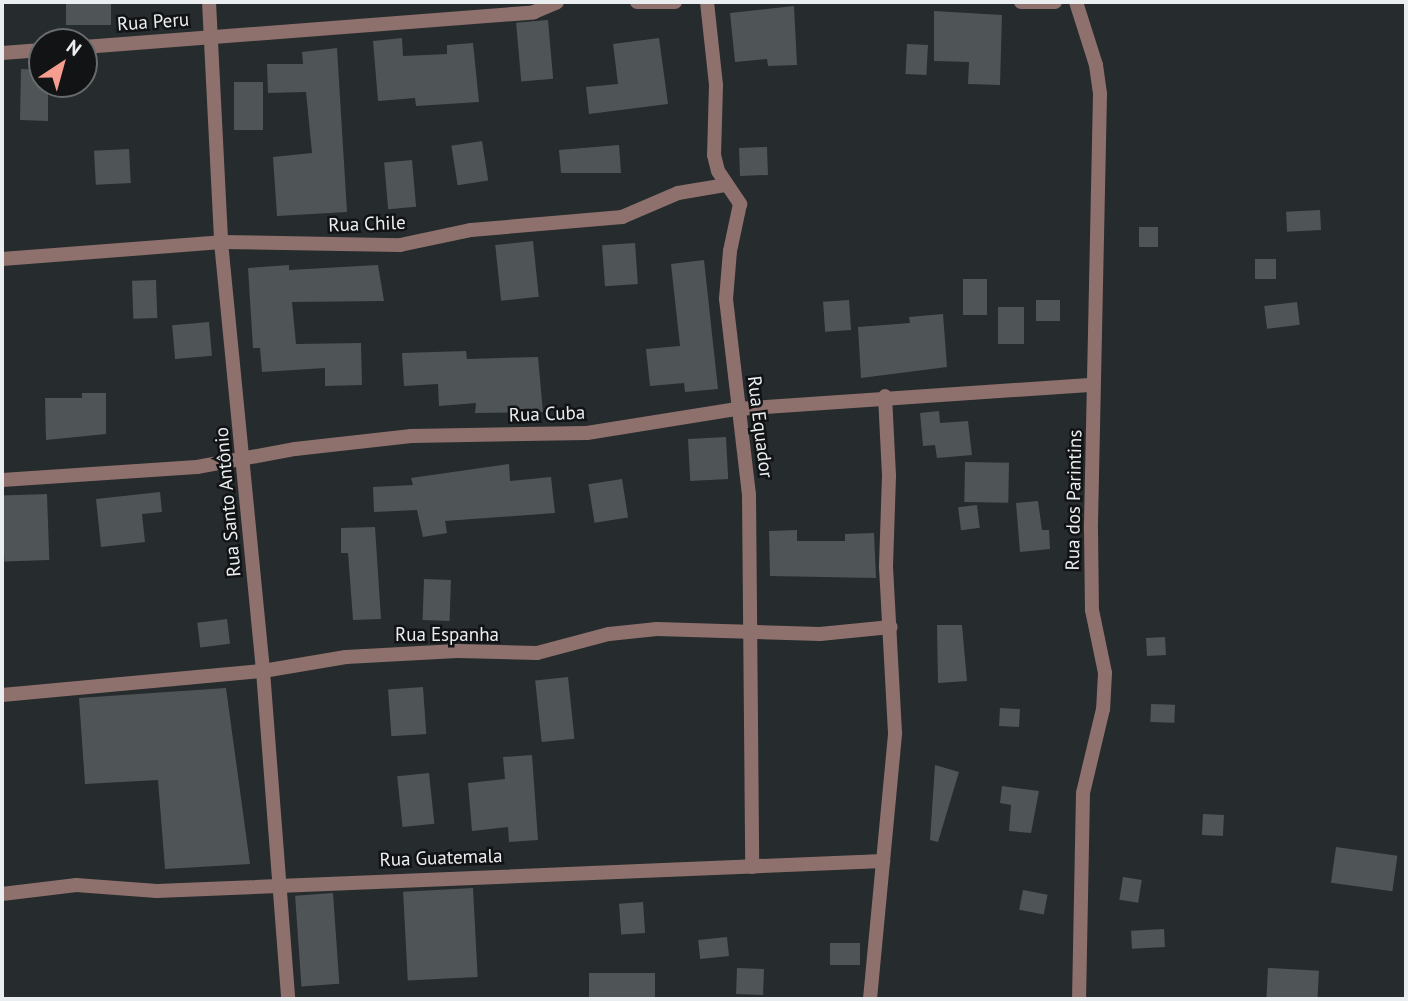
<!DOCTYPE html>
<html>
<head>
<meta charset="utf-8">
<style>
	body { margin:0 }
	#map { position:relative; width:1408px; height:1001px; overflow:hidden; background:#262b2e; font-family:"PT Sans",sans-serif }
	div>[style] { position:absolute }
	.building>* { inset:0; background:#4f5457; transform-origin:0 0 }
	.street>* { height:14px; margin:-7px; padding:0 7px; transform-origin:7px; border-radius:7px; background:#8e716c }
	span { translate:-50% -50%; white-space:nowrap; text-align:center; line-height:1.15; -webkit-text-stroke:5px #111315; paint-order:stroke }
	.street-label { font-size:19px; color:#ebeef0 }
	.frame { position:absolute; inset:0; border:4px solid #ebeef0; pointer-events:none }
	.north { position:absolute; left:28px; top:28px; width:70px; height:70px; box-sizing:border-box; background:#111315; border:2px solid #686b6d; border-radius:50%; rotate:36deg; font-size:19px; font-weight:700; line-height:28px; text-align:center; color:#ebeef0 }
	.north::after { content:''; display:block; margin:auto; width:24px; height:32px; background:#f59d8e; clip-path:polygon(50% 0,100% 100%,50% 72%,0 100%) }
</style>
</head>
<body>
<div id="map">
	<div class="building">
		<div style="left:66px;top:2px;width:45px;height:23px"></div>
		<div style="clip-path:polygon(794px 6px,797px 65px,768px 66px,767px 59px,735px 62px,730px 13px)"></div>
		<div style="clip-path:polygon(934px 11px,1002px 15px,1000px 85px,968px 84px,969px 62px,934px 61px)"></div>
		<div style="left:548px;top:20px;width:59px;height:32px;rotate:85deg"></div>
		<div style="clip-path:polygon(402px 38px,403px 56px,447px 54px,447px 45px,473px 43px,479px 102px,416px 106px,415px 98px,378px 101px,373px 41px)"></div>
		<div style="clip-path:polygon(659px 38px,668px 104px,589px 114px,586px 87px,618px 84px,613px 44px)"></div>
		<div style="left:907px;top:44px;width:21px;height:30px;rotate:3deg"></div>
		<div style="clip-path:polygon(337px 48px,347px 212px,277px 216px,273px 157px,312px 153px,306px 92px,268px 93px,267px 64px,303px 64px,302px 52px)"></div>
		<div style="clip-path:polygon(21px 69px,42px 70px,42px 84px,48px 84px,48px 121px,20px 120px)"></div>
		<div style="left:234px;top:82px;width:29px;height:48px"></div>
		<div style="left:482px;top:141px;width:40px;height:31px;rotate:81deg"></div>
		<div style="clip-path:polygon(619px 145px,621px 173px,561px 173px,559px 150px)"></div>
		<div style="left:767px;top:147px;width:28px;height:28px;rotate:88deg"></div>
		<div style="left:129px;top:149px;width:34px;height:35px;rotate:87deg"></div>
		<div style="left:412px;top:160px;width:47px;height:28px;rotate:85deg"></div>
		<div style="left:1320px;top:210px;width:20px;height:34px;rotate:87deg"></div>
		<div style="left:1139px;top:227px;width:19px;height:20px"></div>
		<div style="left:533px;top:241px;width:56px;height:38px;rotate:84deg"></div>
		<div style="left:635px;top:243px;width:41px;height:33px;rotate:86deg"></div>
		<div style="left:1255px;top:259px;width:21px;height:20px"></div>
		<div style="clip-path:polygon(704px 260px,718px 389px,685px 392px,684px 383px,650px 386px,646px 349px,680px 346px,671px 264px)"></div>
		<div style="clip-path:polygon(289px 265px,289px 270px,378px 265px,384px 301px,292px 302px,296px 344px,361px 343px,362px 385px,325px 386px,325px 368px,262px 372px,260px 348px,253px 348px,248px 268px)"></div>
		<div style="left:963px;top:279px;width:24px;height:36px"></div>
		<div style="left:156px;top:280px;width:38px;height:24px;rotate:88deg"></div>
		<div style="left:849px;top:300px;width:30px;height:26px;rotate:86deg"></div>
		<div style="left:1036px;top:300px;width:24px;height:21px"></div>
		<div style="left:1297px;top:302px;width:23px;height:33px;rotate:83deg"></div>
		<div style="left:998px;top:307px;width:26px;height:37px"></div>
		<div style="clip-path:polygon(943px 314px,947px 367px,861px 378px,858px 327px,910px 323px,909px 317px)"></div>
		<div style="left:209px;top:322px;width:34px;height:37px;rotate:85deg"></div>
		<div style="clip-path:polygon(466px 351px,467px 359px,538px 357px,543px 412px,475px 413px,476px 403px,439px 406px,438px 384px,404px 386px,402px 353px)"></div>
		<div style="clip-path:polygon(82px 393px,106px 393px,106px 434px,46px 440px,45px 398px,82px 398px)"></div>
		<div style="clip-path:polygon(939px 411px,940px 423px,968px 421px,972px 455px,937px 458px,935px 445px,923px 446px,920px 413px)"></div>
		<div style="left:726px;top:437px;width:42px;height:38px;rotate:87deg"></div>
		<div style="left:965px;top:462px;width:44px;height:40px;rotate:1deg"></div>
		<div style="clip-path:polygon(509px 464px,510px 481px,551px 477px,555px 513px,445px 521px,447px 533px,423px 537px,417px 510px,374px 512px,373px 487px,413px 485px,411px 478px)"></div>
		<div style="left:622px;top:479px;width:39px;height:34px;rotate:81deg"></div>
		<div style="clip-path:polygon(160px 492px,162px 512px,142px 514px,145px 542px,101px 547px,96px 499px)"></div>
		<div style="left:47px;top:494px;width:66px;height:45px;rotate:88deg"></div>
		<div style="clip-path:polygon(1038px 501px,1042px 530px,1049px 530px,1050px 549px,1020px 552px,1016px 503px)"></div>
		<div style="left:977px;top:505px;width:23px;height:19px;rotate:83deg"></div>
		<div style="clip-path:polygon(375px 527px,381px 619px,353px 620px,348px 553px,341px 553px,341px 528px)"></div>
		<div style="clip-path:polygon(797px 530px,797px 541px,845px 541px,845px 534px,874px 533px,876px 578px,770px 576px,769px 531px)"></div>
		<div style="left:424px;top:579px;width:27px;height:41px;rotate:2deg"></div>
		<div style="left:227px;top:619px;width:25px;height:30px;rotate:83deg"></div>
		<div style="clip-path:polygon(937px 625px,962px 625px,967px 681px,938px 683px)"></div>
		<div style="left:1165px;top:637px;width:18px;height:19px;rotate:87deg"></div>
		<div style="left:568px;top:677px;width:62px;height:33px;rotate:84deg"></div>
		<div style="left:423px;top:687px;width:47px;height:35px;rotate:86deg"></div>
		<div style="clip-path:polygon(226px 688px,250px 864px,165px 869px,158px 780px,85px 784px,79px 698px)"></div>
		<div style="left:1151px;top:704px;width:24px;height:18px;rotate:2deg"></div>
		<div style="left:1000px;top:708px;width:20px;height:18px;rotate:3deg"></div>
		<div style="clip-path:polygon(532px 755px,538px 840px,509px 842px,508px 827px,472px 831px,468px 783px,505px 779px,503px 757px)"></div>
		<div style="clip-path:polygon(935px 765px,959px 772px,938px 842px,930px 840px)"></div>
		<div style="left:429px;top:773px;width:51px;height:32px;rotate:84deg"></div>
		<div style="clip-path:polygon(1002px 786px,1039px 791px,1031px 833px,1009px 831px,1011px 805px,1000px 803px)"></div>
		<div style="left:1203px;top:814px;width:21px;height:21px;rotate:3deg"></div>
		<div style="left:1336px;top:847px;width:62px;height:36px;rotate:8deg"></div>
		<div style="left:1123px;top:877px;width:19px;height:23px;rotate:9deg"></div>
		<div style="left:473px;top:888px;width:89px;height:70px;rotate:87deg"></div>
		<div style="left:1023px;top:890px;width:25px;height:20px;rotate:11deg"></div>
		<div style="left:333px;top:893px;width:91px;height:38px;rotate:86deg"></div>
		<div style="left:643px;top:902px;width:31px;height:24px;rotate:86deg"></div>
		<div style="left:1164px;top:929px;width:18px;height:33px;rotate:87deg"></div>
		<div style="left:727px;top:937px;width:19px;height:29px;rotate:84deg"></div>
		<div style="left:860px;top:943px;width:22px;height:30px;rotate:90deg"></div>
		<div style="left:737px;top:968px;width:27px;height:26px;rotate:2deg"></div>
		<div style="left:1268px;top:968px;width:51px;height:31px;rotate:3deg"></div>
		<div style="left:655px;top:973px;width:26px;height:66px;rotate:90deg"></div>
	</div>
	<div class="street">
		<div style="left:209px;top:2px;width:240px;rotate:87.1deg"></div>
		<div style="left:221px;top:242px;width:431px;rotate:84.4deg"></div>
		<div style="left:263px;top:671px;width:329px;rotate:85.6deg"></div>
		<div style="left:637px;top:2px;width:38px"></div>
		<div style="left:707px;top:2px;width:83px;rotate:83.8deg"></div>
		<div style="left:716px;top:85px;width:70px;rotate:91.6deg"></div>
		<div style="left:714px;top:155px;width:16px;rotate:76deg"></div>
		<div style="left:718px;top:171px;width:40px;rotate:56deg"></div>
		<div style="left:740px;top:204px;width:48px;rotate:102deg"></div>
		<div style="left:730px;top:251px;width:48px;rotate:94.8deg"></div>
		<div style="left:726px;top:299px;width:197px;rotate:83.3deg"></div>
		<div style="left:749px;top:495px;width:372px;rotate:89.5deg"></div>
		<div style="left:1021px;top:2px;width:34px"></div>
		<div style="left:1076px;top:2px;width:66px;rotate:72.4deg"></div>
		<div style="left:1096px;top:65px;width:29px;rotate:82deg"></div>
		<div style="left:1100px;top:94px;width:436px;rotate:91.2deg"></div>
		<div style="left:1091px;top:530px;width:80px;rotate:89.3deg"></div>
		<div style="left:1092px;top:610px;width:64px;rotate:78.3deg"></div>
		<div style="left:1105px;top:673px;width:36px;rotate:93deg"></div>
		<div style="left:1103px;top:709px;width:86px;rotate:103.4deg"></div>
		<div style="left:1083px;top:793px;width:206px;rotate:91.1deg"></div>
		<div style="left:84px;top:47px;width:451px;rotate:-4.4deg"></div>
		<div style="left:534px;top:12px;width:25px;rotate:-23deg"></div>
		<div style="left:2px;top:53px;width:40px;rotate:-4.3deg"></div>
		<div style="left:2px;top:259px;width:220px;rotate:-4.4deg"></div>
		<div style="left:221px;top:242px;width:179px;rotate:1deg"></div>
		<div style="left:400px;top:245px;width:73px;rotate:-11.9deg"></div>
		<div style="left:471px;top:230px;width:152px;rotate:-4.9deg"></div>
		<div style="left:622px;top:217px;width:61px;rotate:-23.2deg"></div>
		<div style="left:678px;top:193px;width:49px;rotate:-9.5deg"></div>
		<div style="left:2px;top:480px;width:195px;rotate:-3.8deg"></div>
		<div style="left:197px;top:467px;width:100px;rotate:-10.4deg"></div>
		<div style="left:295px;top:449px;width:117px;rotate:-6.4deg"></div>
		<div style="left:411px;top:436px;width:176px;rotate:-1deg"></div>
		<div style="left:587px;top:433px;width:152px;rotate:-9.1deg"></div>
		<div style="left:737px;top:409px;width:357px;rotate:-3.9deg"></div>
		<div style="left:2px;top:695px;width:262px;rotate:-5.3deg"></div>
		<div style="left:263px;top:671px;width:84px;rotate:-9.6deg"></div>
		<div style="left:346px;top:657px;width:111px;rotate:-3.1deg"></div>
		<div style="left:457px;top:651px;width:80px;rotate:1.4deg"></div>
		<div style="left:537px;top:653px;width:74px;rotate:-14.8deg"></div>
		<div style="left:609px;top:634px;width:48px;rotate:-5.9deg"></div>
		<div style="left:657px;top:629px;width:163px;rotate:1.8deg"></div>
		<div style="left:820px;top:634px;width:71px;rotate:-5.6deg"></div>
		<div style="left:2px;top:894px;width:75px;rotate:-6.9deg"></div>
		<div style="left:76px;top:885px;width:81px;rotate:4.2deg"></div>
		<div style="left:157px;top:891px;width:727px;rotate:-2.37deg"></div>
		<div style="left:870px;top:999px;width:267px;rotate:-84.6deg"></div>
		<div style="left:895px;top:733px;width:167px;rotate:-93.1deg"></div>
		<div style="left:886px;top:566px;width:91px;rotate:-88.1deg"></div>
		<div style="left:889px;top:475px;width:79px;rotate:-92.9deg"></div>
	</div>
	<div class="street-label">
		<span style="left:153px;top:22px;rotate:-4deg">Rua Peru</span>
		<span style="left:367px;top:224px;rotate:-2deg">Rua Chile</span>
		<span style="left:547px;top:414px;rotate:-2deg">Rua Cuba</span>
		<span style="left:760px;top:427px;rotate:83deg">Rua Equador</span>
		<span style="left:1074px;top:500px;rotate:-89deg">Rua dos Parintins</span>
		<span style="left:228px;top:502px;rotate:-95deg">Rua Santo Antônio</span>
		<span style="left:447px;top:635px">Rua Espanha</span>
		<span style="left:441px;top:858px;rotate:-2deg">Rua Guatemala</span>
	</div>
	<div class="frame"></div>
	<div class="north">N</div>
</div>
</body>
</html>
